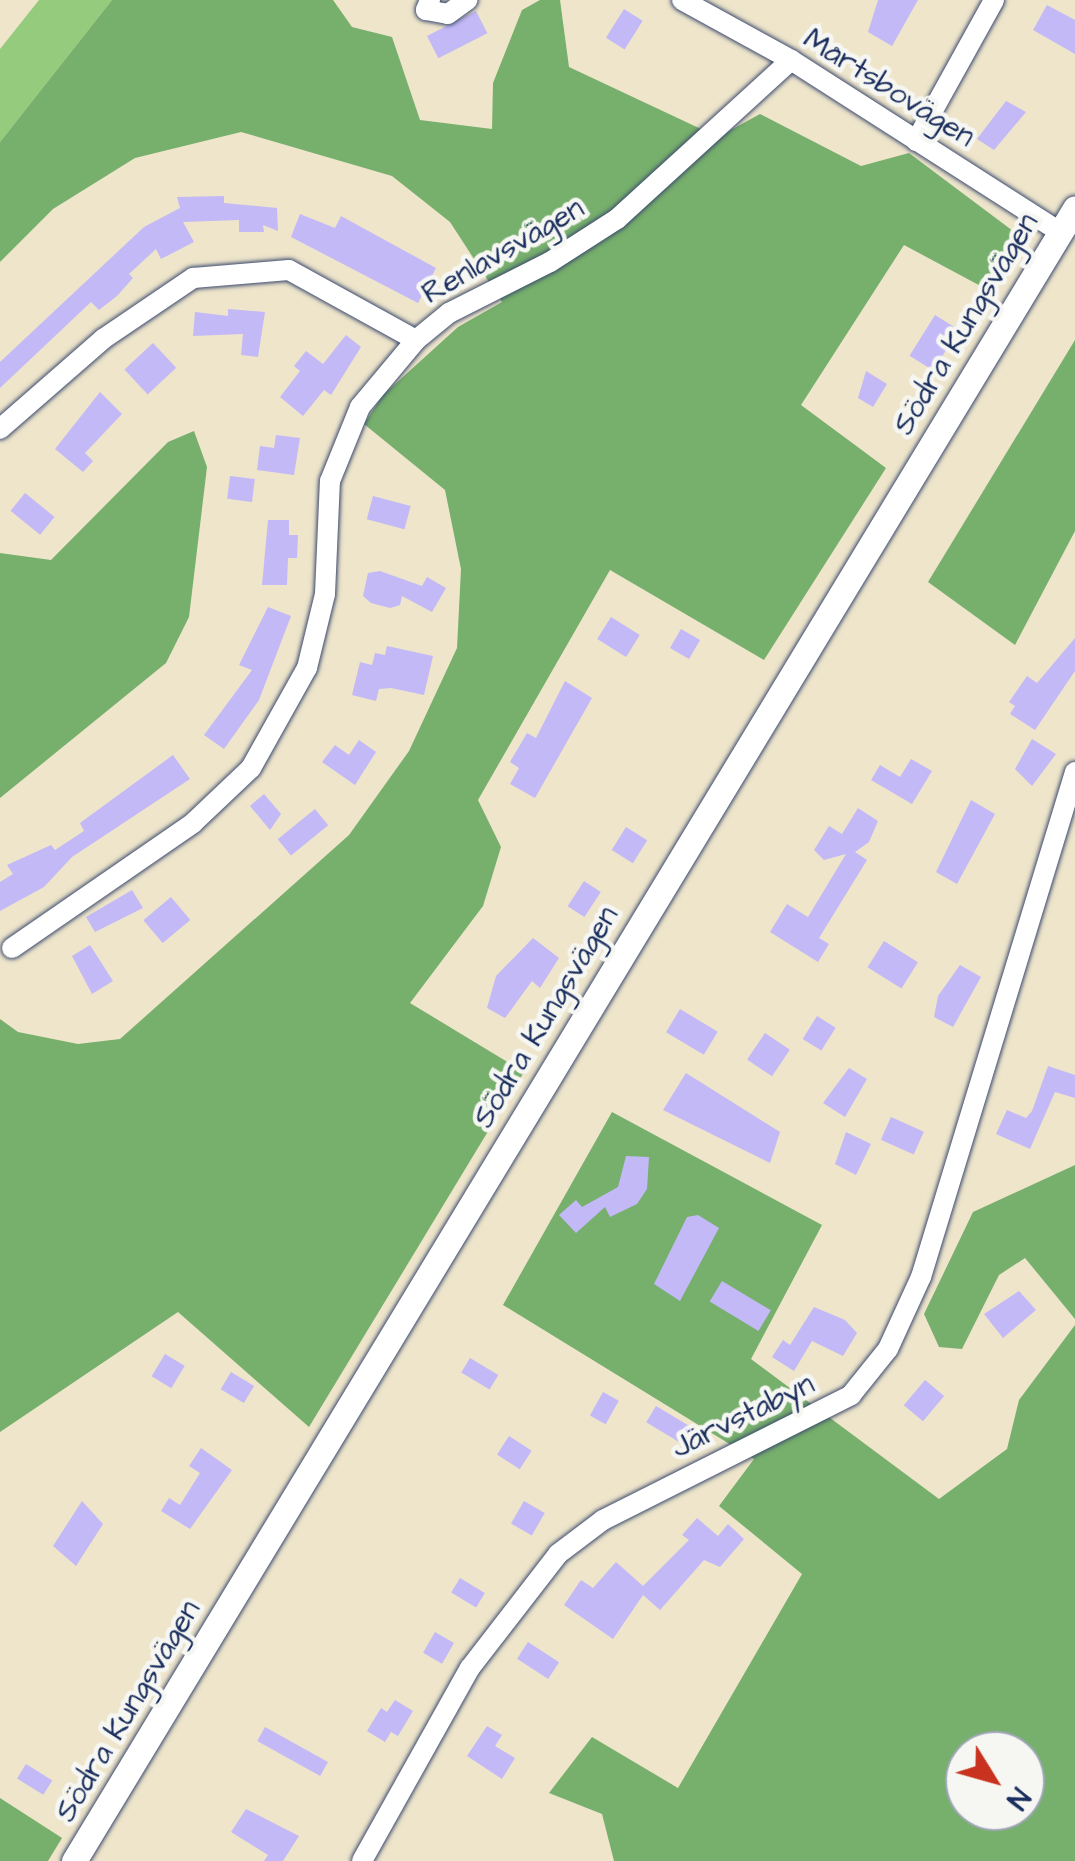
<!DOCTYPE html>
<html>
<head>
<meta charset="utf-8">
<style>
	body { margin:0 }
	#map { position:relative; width:1075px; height:1861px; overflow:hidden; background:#eee5cb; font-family:"Architects Daughter",sans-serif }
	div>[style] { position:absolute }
	.green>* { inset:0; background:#94cb7d }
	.forest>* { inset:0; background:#77af6c }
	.building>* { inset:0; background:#c3b9f7; transform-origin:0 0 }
	.roads { filter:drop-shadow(0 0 2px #3b4a6e) drop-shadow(0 0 2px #3b4a6e) }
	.minor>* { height:20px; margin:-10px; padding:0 10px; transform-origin:10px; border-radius:10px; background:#fff }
	.major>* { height:25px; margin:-12.5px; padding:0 12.5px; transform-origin:12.5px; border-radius:12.5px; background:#fff }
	span { translate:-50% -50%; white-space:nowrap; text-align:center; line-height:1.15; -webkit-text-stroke:9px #f6f6f2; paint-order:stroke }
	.street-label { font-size:30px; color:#1b2f5e }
	.north { position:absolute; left:945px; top:1731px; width:100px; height:100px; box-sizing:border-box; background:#f6f6f2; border:2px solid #9ea6b7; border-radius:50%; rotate:127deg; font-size:28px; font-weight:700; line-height:40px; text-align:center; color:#1b2f5e }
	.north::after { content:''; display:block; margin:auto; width:35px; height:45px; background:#c8321e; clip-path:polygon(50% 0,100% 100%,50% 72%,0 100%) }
</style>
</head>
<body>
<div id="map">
	<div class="green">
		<div style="clip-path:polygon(39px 0,112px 0,0 142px,0 49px)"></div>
	</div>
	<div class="forest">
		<div style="clip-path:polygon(112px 0,333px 0,352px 27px,392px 37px,420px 120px,492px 129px,493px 83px,522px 10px,540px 0,560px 0,569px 67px,718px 137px,760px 114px,861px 166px,909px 153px,1017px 234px,990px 291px,904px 245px,801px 405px,886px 468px,764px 660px,610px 570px,478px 800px,501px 847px,483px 906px,410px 1003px,524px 1072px,309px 1427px,178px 1312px,0 1432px,0 1019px,18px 1032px,78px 1044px,120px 1039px,349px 835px,409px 751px,457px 648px,461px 569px,445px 490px,364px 424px,383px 395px,458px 327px,502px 302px,450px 222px,392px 176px,241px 132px,135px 158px,53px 209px,0 262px,0 142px)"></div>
		<div style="clip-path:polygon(1075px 340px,1075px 531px,1015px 645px,928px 582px)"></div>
		<div style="clip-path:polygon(194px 431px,207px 467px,189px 617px,166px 663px,0 798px,0 553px,51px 560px,168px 442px)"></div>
		<div style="clip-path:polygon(evenodd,612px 1112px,822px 1225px,751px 1359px,939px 1499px,1007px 1449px,1019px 1400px,1075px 1325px,1075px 1861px,614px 1861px,602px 1814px,549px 1793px,592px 1737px,678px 1788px,802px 1574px,719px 1506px,754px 1459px,503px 1305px,612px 1112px,965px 1751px,1025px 1751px,1025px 1811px,965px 1811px,965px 1751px)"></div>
		<div style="clip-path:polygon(1075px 1165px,1075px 1319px,1025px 1258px,999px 1275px,962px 1349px,939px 1347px,924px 1314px,973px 1212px)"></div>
		<div style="clip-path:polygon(0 1798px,62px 1838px,48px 1861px,0 1861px)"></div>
	</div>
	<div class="building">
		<div style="clip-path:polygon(878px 0,918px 0,892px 46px,868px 32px)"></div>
		<div style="clip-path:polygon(1047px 5px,1075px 20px,1075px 54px,1033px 30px)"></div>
		<div style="left:624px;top:9px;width:22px;height:34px;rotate:32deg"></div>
		<div style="left:476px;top:11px;width:25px;height:55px;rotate:63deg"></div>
		<div style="clip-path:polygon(1006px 101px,1026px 112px,994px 150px,977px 139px)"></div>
		<div style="clip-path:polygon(224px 196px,224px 203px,277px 208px,278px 231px,263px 225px,264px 232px,239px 232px,239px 220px,183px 222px,194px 242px,161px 259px,156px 249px,129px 274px,133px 278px,117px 296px,99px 310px,91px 302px,0 388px,0 362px,144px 227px,180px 208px,177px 197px)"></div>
		<div style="clip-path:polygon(300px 214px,335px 228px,341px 216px,436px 268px,418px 303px,291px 237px)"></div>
		<div style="clip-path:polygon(228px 309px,265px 312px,258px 357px,241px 355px,243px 334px,193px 336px,195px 312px,228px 316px)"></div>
		<div style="left:935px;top:315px;width:28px;height:48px;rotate:32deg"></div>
		<div style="clip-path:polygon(346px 335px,361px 347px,331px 395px,324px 390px,303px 416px,280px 397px,300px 371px,294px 366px,306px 351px,323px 364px)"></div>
		<div style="left:153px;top:343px;width:34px;height:39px;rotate:47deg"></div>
		<div style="clip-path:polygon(866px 371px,887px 384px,873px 407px,858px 398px)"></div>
		<div style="clip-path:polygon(100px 392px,122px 414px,85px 453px,93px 461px,83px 472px,55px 449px)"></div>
		<div style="clip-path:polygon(276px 435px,300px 438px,294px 475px,257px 470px,260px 446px,274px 448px)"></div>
		<div style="left:230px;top:476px;width:25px;height:23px;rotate:7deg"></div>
		<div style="left:25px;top:493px;width:38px;height:23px;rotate:39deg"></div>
		<div style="left:373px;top:496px;width:39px;height:24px;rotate:15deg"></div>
		<div style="clip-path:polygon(268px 520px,289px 520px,289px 535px,298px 535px,297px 558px,288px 558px,287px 585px,262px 585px)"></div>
		<div style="clip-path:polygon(380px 571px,422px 586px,427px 577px,446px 588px,432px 612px,402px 596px,400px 605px,390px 608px,371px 603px,363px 596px,368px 573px)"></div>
		<div style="clip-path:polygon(268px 607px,291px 616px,259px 700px,224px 749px,204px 735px,252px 670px,239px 665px)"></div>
		<div style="left:611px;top:617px;width:34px;height:26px;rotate:32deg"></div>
		<div style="left:681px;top:629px;width:22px;height:22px;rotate:30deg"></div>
		<div style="clip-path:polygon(1075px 638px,1075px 671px,1035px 730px,1010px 714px,1015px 706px,1009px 702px,1027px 676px,1037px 683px)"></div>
		<div style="clip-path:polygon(387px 646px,433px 656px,424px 695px,391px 688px,379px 689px,376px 701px,352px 695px,360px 662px,372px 665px,375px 653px,385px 655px)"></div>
		<div style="clip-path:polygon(565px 681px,592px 698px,535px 798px,510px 784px,519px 768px,510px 762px,527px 733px,536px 738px)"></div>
		<div style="clip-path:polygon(1032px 739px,1056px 754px,1032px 786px,1015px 769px)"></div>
		<div style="clip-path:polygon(359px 740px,376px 752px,355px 785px,322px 762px,335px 745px,349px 755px)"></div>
		<div style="clip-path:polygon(173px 755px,190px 779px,72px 857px,44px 887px,0 911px,0 882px,13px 874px,7px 865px,51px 845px,55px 850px,84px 831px,80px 823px)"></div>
		<div style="clip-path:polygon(911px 759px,932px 771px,912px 804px,871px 780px,880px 765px,900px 777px)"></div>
		<div style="clip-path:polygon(264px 794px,281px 814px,270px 830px,250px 806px)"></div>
		<div style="clip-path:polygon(971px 800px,995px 814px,957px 884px,936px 872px)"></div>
		<div style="clip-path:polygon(858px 808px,878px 821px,869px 842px,855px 852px,867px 860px,819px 938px,829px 944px,818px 962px,770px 932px,787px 904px,808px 917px,846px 854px,824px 860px,814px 850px,829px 826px,842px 834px)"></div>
		<div style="left:315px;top:809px;width:21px;height:48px;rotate:51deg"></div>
		<div style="left:626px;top:827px;width:25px;height:27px;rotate:32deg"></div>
		<div style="left:584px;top:881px;width:20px;height:30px;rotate:33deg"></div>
		<div style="clip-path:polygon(132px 890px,143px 908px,95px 932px,86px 917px)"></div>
		<div style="left:171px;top:897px;width:30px;height:36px;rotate:50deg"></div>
		<div style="clip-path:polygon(533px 938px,559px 958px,540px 988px,532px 981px,505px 1018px,487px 1008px,496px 976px)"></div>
		<div style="left:884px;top:941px;width:40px;height:31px;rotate:32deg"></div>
		<div style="clip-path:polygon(90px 945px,113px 981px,92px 994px,72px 956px)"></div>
		<div style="clip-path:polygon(960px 965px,981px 977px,953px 1027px,934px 1017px,938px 996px)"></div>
		<div style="left:680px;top:1009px;width:44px;height:27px;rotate:31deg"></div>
		<div style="left:817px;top:1016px;width:22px;height:27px;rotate:32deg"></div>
		<div style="left:765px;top:1033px;width:30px;height:32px;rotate:34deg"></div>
		<div style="clip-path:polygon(1048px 1066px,1075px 1075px,1075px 1098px,1055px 1092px,1030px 1149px,996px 1134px,1007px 1110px,1026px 1118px,1032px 1111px)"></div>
		<div style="clip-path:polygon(849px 1068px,867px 1079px,845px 1117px,823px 1103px)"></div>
		<div style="clip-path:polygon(686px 1073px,780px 1132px,770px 1163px,663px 1110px)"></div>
		<div style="left:891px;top:1117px;width:36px;height:25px;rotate:24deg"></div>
		<div style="clip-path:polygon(846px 1132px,871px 1144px,856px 1175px,835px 1164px)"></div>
		<div style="clip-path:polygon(626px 1156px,649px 1157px,647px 1189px,637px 1204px,610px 1217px,605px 1207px,576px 1233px,559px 1215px,576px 1200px,582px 1207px,618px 1187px)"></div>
		<div style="clip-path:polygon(698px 1215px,719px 1228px,680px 1301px,654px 1284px,687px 1217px)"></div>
		<div style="left:722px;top:1281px;width:57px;height:24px;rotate:31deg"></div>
		<div style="clip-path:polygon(1019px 1291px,1036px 1310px,1003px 1338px,984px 1314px)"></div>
		<div style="clip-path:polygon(814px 1307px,845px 1320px,857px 1333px,843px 1356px,812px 1341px,794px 1371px,772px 1357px,783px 1340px,790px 1345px)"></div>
		<div style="left:165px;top:1354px;width:23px;height:26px;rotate:31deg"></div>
		<div style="left:470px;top:1358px;width:33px;height:17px;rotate:31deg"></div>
		<div style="left:231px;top:1372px;width:27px;height:20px;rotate:31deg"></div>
		<div style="left:925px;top:1380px;width:25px;height:33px;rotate:40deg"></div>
		<div style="left:603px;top:1392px;width:18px;height:27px;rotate:29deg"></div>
		<div style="left:656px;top:1406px;width:49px;height:19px;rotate:31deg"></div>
		<div style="left:509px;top:1436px;width:27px;height:22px;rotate:33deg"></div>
		<div style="clip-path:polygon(201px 1448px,232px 1470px,190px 1529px,161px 1511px,169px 1498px,180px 1505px,200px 1473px,189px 1466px)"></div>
		<div style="clip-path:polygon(82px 1501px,103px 1524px,76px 1566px,53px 1546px)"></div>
		<div style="left:524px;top:1501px;width:24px;height:26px;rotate:30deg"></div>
		<div style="clip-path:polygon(697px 1518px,718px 1536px,728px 1524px,744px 1539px,720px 1567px,704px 1560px,660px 1610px,643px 1595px,613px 1639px,564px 1605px,581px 1580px,593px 1588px,616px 1562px,643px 1586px,689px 1540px,682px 1535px)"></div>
		<div style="left:460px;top:1578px;width:29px;height:17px;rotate:31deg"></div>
		<div style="left:435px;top:1632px;width:22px;height:24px;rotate:30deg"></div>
		<div style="left:528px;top:1642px;width:37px;height:20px;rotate:33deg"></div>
		<div style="clip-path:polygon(395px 1700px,413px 1711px,398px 1736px,391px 1732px,385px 1742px,367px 1731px,381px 1708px,387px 1712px)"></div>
		<div style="clip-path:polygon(487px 1726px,502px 1735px,495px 1746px,515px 1758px,502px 1779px,467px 1756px)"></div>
		<div style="left:265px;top:1727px;width:72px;height:16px;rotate:29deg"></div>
		<div style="left:26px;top:1764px;width:31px;height:17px;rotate:32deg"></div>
		<div style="clip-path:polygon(246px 1809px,299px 1836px,283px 1861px,264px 1861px,268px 1855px,231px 1832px)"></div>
	</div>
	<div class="roads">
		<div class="minor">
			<div style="left:430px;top:0;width:11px;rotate:112deg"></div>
			<div style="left:426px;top:10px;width:22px;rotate:10deg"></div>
			<div style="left:448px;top:14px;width:24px;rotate:-36deg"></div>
			<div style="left:682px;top:0;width:124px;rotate:28.8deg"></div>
			<div style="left:791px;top:60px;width:319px;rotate:32.6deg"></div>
			<div style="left:916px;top:141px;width:161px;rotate:-61deg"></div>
			<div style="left:0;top:429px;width:137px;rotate:-41.1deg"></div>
			<div style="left:103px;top:339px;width:109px;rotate:-34.1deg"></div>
			<div style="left:193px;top:278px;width:96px;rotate:-4.8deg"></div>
			<div style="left:289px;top:270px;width:145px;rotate:28.9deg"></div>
			<div style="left:12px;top:948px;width:220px;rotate:-34.6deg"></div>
			<div style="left:193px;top:823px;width:80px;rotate:-43.5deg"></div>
			<div style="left:251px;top:768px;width:115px;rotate:-60.8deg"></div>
			<div style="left:307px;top:668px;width:76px;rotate:-76.3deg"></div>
			<div style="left:325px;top:594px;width:113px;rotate:-87.5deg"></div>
			<div style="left:330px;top:481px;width:80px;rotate:-67.9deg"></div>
			<div style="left:360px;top:407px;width:87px;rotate:-50.1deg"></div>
			<div style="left:416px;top:340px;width:43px;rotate:-39.3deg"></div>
			<div style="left:449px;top:313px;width:113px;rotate:-26.8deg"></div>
			<div style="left:550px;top:262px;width:80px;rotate:-32.7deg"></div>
			<div style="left:617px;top:219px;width:236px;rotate:-42.4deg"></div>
			<div style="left:362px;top:1861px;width:221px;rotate:-60.8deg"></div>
			<div style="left:470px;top:1668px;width:144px;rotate:-52.3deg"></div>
			<div style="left:558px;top:1554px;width:56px;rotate:-37.1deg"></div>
			<div style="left:603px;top:1520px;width:278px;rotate:-26.7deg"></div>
			<div style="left:851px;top:1395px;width:59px;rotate:-51.2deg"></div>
			<div style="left:888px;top:1349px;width:79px;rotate:-65.4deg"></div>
			<div style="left:921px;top:1277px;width:528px;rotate:-73.04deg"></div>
		</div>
		<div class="major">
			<div style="left:74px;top:1861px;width:1932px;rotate:-58.8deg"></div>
		</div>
	</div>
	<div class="street-label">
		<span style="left:889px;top:88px;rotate:32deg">Mårtsbovägen</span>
		<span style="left:503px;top:251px;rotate:-30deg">Renlavsvägen</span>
		<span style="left:966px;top:324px;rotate:-59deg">Södra Kungsvägen</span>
		<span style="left:546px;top:1017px;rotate:-59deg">Södra Kungsvägen</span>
		<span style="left:743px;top:1416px;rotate:-26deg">Järvstabyn</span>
		<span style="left:128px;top:1711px;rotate:-59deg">Södra Kungsvägen</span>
	</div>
	<div class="north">N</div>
</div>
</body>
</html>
